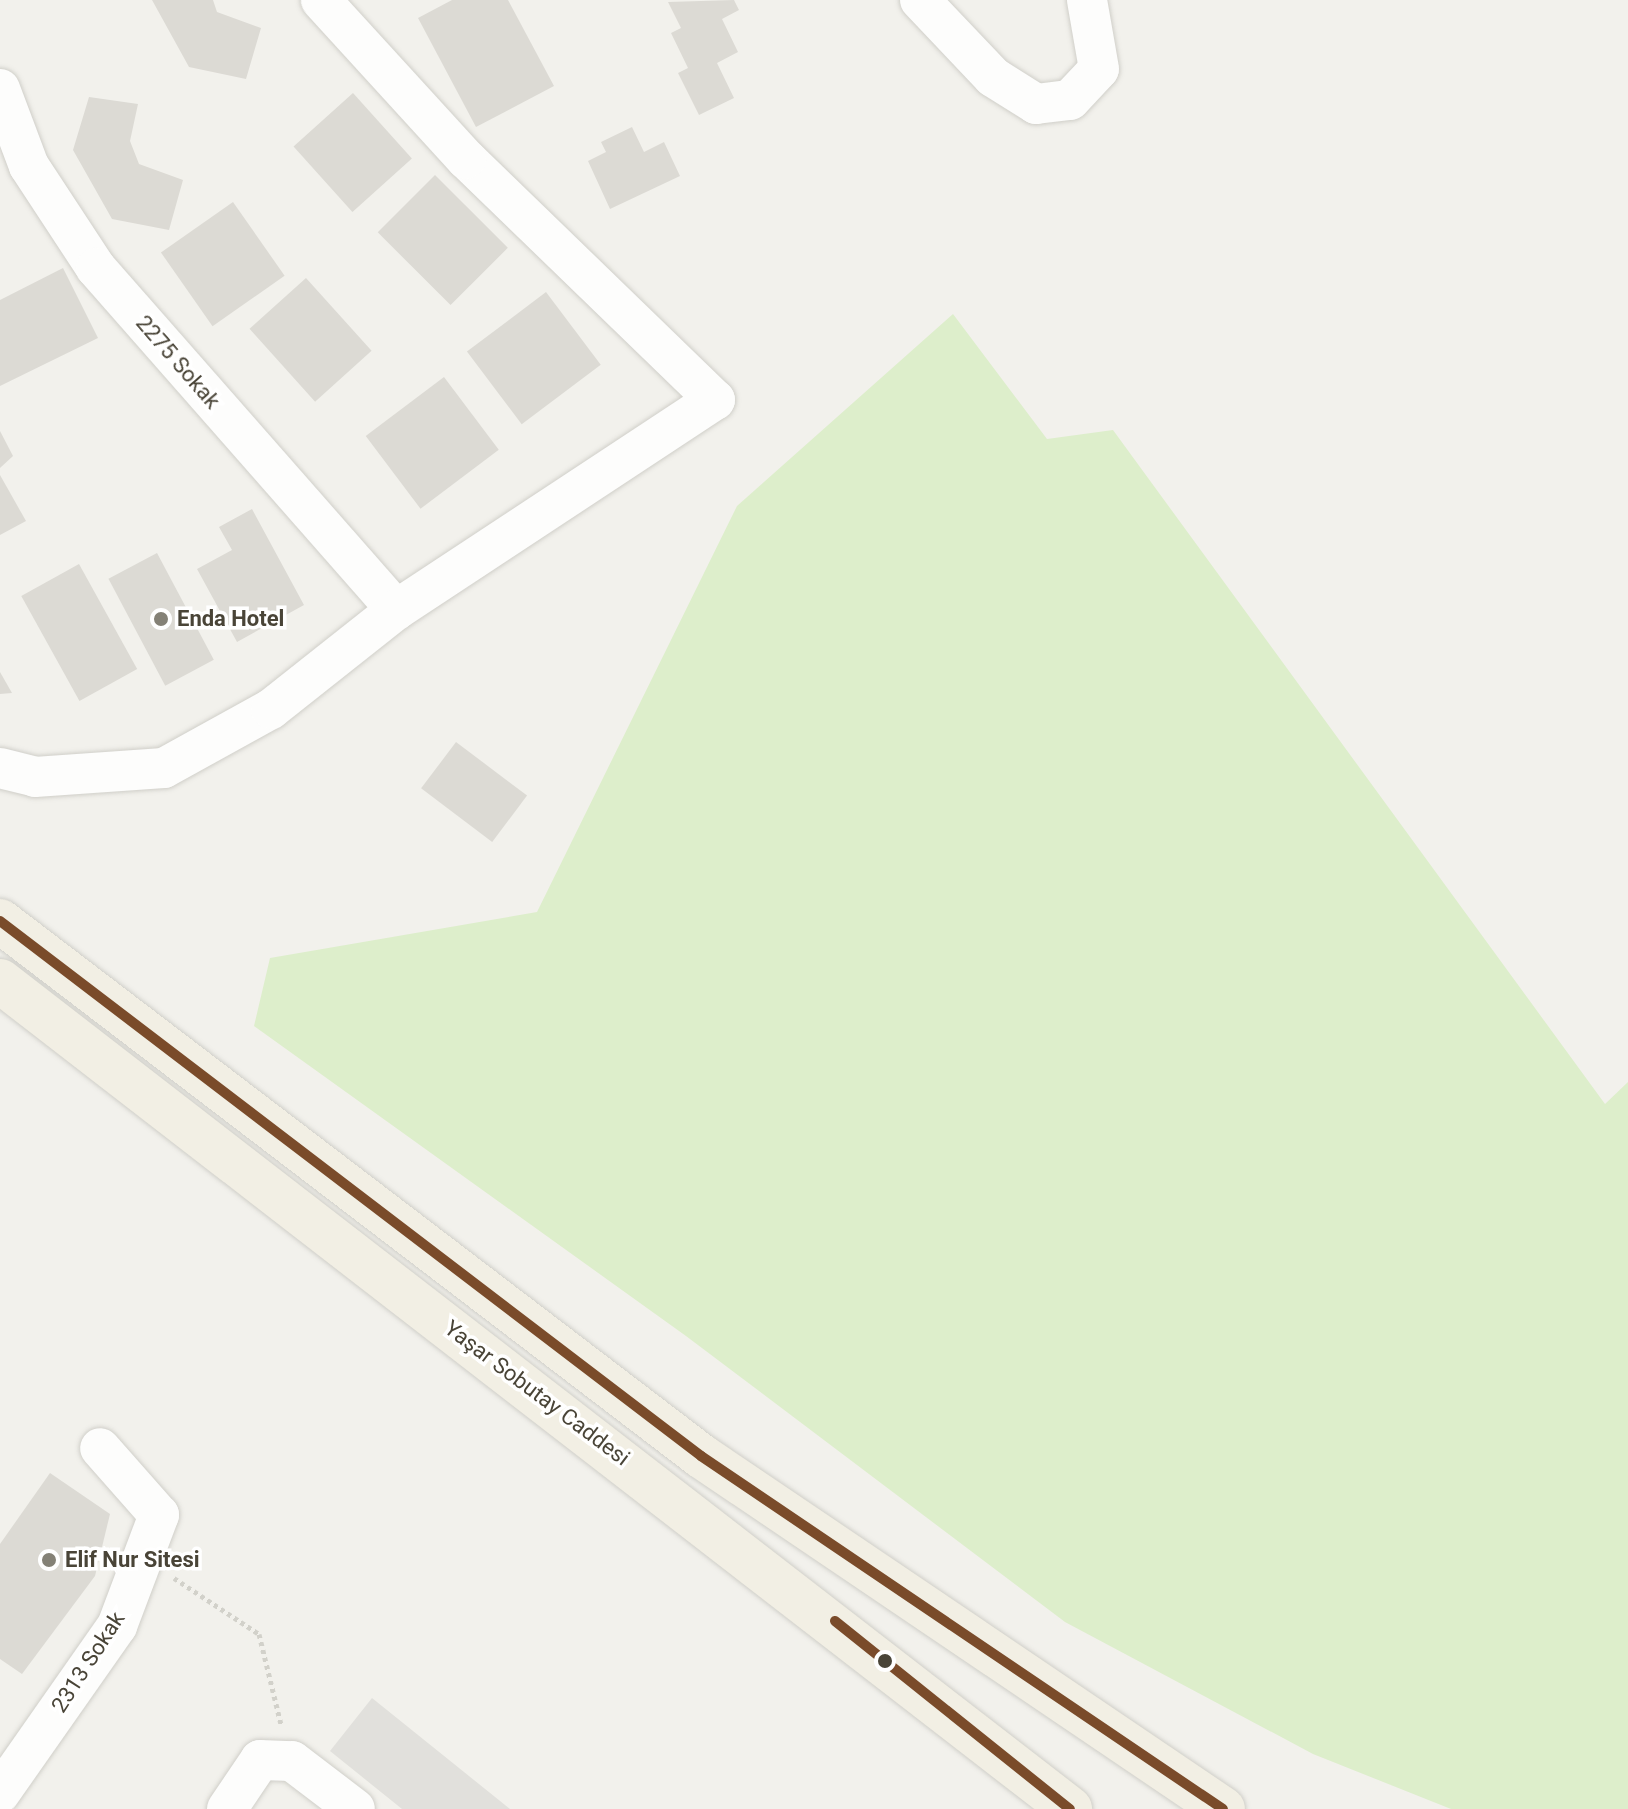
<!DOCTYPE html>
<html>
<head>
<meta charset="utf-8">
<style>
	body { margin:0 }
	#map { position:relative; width:1628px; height:1809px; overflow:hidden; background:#f2f1ec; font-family:Roboto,sans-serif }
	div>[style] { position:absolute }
	.green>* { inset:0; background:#ddeecb }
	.parking>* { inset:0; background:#e1e0dc }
	.building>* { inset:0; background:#dcdad4; transform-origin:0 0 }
	.path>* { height:5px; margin-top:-2.5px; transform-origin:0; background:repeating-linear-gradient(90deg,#d2d1ca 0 4px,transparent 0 8px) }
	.roads { filter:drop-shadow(0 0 2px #d0cfc9) drop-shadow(0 0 2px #d0cfc9) }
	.minor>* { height:40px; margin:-20px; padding:0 20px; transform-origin:20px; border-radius:20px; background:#fdfdfc }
	.major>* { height:44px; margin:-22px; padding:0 22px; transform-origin:22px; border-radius:22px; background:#f2efe4 }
	.bus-1>* { height:10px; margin:-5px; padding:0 5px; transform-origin:5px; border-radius:5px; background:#7a4b2a }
	.dots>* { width:22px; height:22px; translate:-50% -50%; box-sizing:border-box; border:4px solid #fff; border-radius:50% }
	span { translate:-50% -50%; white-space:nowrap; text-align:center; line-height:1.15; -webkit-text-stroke:7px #fff; paint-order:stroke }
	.street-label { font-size:22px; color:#494437 }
	.poi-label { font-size:22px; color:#494437; font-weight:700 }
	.left { translate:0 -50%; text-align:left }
</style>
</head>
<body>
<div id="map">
	<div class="green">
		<div style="clip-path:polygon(953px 314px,1047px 439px,1113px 430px,1605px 1104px,1628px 1082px,1628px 1809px,1451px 1809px,1313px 1754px,1065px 1622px,686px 1336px,254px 1026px,270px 958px,537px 912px,737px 506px)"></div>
	</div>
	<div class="parking">
		<div style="clip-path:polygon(372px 1698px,510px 1809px,402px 1809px,330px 1751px)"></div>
	</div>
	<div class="building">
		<div style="clip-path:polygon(152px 0,213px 0,217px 12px,261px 28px,246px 79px,189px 67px)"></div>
		<div style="clip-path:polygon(452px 0,508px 0,554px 86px,476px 127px,418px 18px)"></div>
		<div style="clip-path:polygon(734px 0,739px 10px,722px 19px,738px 52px,717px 63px,734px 98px,699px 115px,678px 73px,688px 68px,671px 33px,681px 28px,668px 2px)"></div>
		<div style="left:353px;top:93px;width:88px;height:80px;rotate:48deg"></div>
		<div style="clip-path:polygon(89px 97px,138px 104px,130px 141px,139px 164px,183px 180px,169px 230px,112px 219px,73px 150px)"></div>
		<div style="clip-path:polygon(632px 127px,644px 152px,664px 142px,680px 176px,610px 209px,588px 161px,606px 152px,601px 142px)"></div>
		<div style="left:435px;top:175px;width:103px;height:81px;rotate:45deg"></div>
		<div style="left:233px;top:202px;width:90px;height:88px;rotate:55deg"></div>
		<div style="clip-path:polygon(63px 268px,98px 338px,0 386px,0 300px)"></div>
		<div style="left:306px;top:278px;width:98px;height:76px;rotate:48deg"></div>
		<div style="left:546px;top:292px;width:91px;height:99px;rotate:53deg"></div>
		<div style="left:444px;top:377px;width:91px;height:98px;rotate:53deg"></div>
		<div style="clip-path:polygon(0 431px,13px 456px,0 468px)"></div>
		<div style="clip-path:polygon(0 475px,26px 521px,0 535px)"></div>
		<div style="clip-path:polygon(252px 509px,304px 605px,237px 642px,197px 569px,232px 550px,219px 527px)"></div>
		<div style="left:157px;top:553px;width:121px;height:55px;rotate:62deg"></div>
		<div style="left:79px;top:564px;width:120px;height:66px;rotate:61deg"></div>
		<div style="clip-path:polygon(0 672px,12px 693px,0 694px)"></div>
		<div style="left:456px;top:742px;width:89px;height:58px;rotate:37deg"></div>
		<div style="clip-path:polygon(50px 1473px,110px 1514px,95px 1576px,22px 1674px,0 1659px,0 1544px)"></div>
	</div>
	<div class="path">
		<div style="left:174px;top:1578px;width:102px;rotate:33.4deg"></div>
		<div style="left:259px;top:1634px;width:93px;rotate:76.3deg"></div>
	</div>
	<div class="roads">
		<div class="minor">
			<div style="left:920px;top:0;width:106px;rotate:46.5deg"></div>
			<div style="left:993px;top:77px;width:51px;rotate:32.1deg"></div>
			<div style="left:1036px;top:104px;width:34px;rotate:-7deg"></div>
			<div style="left:1070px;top:100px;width:42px;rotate:-46.9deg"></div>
			<div style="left:1099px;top:69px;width:70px;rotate:-99.9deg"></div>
			<div style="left:0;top:89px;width:82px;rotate:69.4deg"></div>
			<div style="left:29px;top:166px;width:122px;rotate:56.7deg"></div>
			<div style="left:96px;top:268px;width:455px;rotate:48.7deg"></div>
			<div style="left:0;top:768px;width:36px;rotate:14deg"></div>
			<div style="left:35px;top:777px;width:129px;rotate:-4deg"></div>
			<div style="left:164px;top:768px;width:122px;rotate:-28.9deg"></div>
			<div style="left:271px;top:709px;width:159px;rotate:-38.4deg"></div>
			<div style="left:396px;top:610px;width:382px;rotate:-33.4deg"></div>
			<div style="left:715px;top:400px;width:347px;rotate:-135.9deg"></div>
			<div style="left:466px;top:159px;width:215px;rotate:-132.4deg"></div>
			<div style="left:0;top:1793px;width:204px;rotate:-55deg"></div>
			<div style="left:117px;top:1626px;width:119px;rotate:-69.3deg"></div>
			<div style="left:159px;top:1515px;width:89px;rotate:-131.4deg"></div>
			<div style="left:227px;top:1809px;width:59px;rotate:-56deg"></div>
			<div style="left:260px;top:1760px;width:32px;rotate:2deg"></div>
			<div style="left:292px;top:1761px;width:79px;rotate:37.3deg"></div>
		</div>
		<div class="major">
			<div style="left:0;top:921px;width:882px;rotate:37.35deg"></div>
			<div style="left:701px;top:1456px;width:630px;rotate:34.07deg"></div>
			<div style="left:0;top:981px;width:1353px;rotate:37.73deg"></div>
		</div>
	</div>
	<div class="bus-1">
		<div style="left:0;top:921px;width:882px;rotate:37.35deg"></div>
		<div style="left:701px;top:1456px;width:630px;rotate:34.07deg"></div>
		<div style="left:835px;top:1621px;width:301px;rotate:38.7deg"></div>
	</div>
	<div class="dots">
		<div style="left:161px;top:619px;background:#848176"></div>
		<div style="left:49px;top:1560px;background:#848176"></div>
		<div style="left:885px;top:1661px;background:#494437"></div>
	</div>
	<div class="street-label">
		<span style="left:178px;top:362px;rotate:49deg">2275 Sokak</span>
		<span style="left:537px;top:1393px;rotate:37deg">Yaşar Sobutay Caddesi</span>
		<span style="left:88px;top:1662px;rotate:-57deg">2313 Sokak</span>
	</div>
	<div class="poi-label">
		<span class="left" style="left:177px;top:619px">Enda Hotel</span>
		<span class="left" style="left:65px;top:1560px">Elif Nur Sitesi</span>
	</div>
</div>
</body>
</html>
